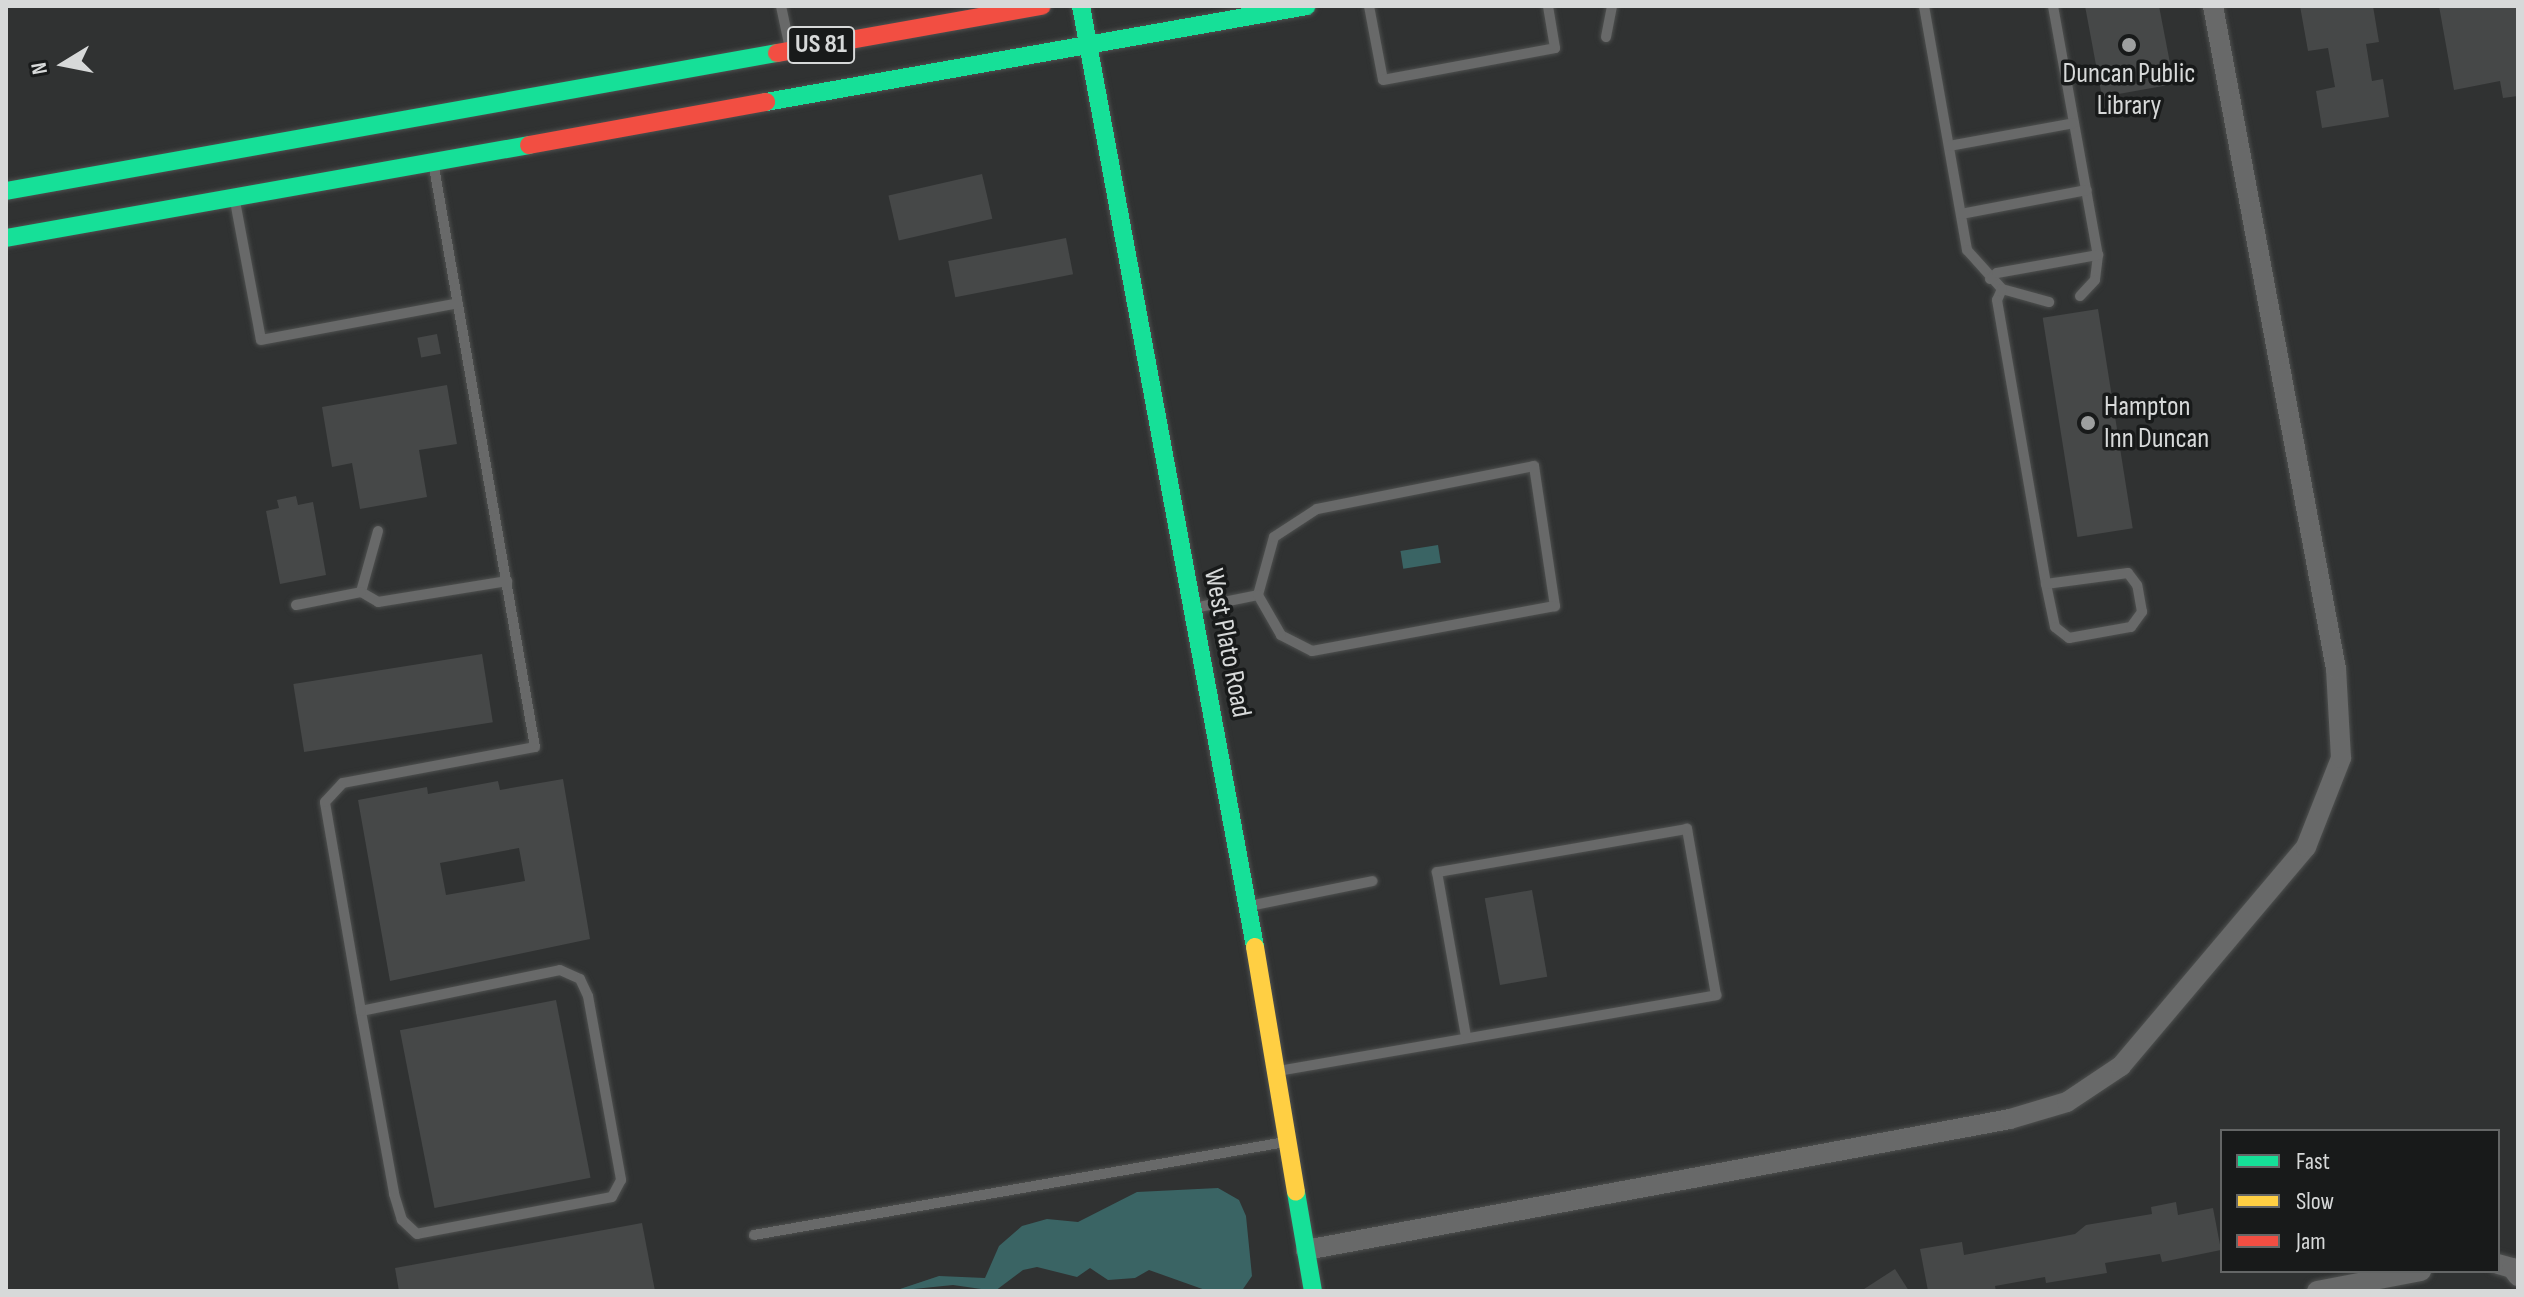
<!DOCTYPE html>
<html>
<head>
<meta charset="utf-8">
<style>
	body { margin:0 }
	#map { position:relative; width:2524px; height:1297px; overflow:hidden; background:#303232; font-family:"Sofia Sans Condensed",sans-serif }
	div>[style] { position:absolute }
	.water>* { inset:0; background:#3a6464; transform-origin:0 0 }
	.building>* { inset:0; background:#464848; transform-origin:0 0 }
	.roads { filter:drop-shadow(0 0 2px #4e504f) drop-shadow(0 0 2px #4e504f) }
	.lane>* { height:10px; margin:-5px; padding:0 5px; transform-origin:5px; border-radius:5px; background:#686969 }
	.street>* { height:20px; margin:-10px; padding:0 10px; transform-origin:10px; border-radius:10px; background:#686969 }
	.fast>* { height:18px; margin:-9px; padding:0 9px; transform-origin:9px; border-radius:9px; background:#16e098 }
	.slow>* { height:18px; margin:-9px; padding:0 9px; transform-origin:9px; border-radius:9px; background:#ffcf43 }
	.jam>* { height:18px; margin:-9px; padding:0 9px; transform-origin:9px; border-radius:9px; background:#f24e42 }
	.dots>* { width:22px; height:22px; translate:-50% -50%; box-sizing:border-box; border:4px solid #181a1a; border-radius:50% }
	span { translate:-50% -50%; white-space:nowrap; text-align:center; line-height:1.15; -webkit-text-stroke:7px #181a1a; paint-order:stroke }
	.shield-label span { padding:2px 6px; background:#181a1a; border:2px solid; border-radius:6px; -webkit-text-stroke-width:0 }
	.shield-label { font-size:26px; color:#d7d9d9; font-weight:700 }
	.poi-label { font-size:28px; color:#d7d9d9 }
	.left { translate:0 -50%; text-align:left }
	.street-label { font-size:28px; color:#d7d9d9 }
	.frame { position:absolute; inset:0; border:8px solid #d7d9d9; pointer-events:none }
	.legend { position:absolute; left:2220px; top:1129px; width:280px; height:144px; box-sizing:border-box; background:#181a1a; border:2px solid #646666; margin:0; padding:10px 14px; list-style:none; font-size:24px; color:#d7d9d9 }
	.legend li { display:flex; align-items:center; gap:16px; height:40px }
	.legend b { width:40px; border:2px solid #646666 }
	.north { position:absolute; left:24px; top:24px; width:80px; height:80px; -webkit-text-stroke:6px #181a1a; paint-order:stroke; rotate:260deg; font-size:22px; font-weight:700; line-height:32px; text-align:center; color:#d7d9d9 }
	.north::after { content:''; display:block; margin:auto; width:28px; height:36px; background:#d7d9d9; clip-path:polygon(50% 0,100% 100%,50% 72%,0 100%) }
</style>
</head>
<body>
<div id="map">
	<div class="water">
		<div style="left:1438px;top:545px;width:18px;height:38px;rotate:81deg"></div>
		<div style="clip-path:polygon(1218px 1188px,1239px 1200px,1246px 1216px,1252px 1276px,1243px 1289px,1208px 1291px,1149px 1270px,1135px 1278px,1108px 1280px,1090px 1268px,1077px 1277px,1037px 1267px,1023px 1270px,995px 1291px,953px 1285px,894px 1291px,939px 1276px,985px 1278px,999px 1246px,1022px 1226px,1047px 1219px,1078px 1222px,1137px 1192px)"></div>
	</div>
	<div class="building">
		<div style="clip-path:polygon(2085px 6px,2159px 6px,2174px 84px,2102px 97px)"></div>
		<div style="clip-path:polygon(2300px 6px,2373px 6px,2379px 42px,2366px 44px,2372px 81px,2383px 79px,2389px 117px,2322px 128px,2316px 91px,2335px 87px,2328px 48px,2308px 51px)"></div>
		<div style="clip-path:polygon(2439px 6px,2518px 6px,2518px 96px,2503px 98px,2500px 81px,2454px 90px)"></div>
		<div style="left:982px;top:174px;width:46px;height:96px;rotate:77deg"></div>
		<div style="left:1066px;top:238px;width:37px;height:120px;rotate:79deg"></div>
		<div style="left:2098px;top:309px;width:222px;height:56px;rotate:81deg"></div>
		<div style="left:437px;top:334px;width:20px;height:20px;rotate:79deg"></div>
		<div style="clip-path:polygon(447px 385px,457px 444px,419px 450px,427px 497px,360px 509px,352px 463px,332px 467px,322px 407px)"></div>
		<div style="clip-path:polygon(296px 496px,298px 505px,313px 502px,326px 575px,280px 584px,266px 511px,279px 508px,277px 500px)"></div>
		<div style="left:482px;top:654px;width:69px;height:191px;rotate:81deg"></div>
		<div style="clip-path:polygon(evenodd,563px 779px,590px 939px,390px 981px,358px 800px,427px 787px,428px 794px,498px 781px,500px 790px,563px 779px,519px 848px,525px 881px,446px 895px,440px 863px,519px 848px)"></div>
		<div style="left:1532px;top:890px;width:88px;height:48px;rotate:80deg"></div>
		<div style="left:556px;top:1000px;width:181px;height:159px;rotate:79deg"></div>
		<div style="clip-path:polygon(2176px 1202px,2178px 1215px,2213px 1208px,2221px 1250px,2162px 1262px,2160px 1254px,2105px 1263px,2107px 1273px,2046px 1283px,2045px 1277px,1995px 1286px,1996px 1291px,1928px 1291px,1920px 1249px,1962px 1242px,1964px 1255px,2075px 1234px,2086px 1225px,2152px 1214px,2151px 1207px)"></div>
		<div style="clip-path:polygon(642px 1223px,655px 1291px,399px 1291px,395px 1268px)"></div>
		<div style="clip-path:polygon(1895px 1269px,1909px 1291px,1861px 1291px)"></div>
	</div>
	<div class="roads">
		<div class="lane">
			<div style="left:781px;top:6px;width:40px;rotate:78deg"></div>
			<div style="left:1369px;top:6px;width:75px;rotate:79.3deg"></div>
			<div style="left:1383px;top:80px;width:175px;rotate:-10.5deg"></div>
			<div style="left:1555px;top:48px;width:43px;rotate:-99.5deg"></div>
			<div style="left:1924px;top:6px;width:248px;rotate:80deg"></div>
			<div style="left:1967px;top:250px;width:52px;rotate:48.1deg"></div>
			<div style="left:2002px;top:289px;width:49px;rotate:15.5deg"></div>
			<div style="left:2053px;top:6px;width:253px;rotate:79.8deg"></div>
			<div style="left:2098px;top:255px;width:25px;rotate:97deg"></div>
			<div style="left:2095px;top:280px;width:22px;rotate:133deg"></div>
			<div style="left:1606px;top:37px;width:32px;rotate:-79deg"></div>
			<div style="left:1949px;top:146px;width:127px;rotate:-10.4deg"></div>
			<div style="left:235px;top:201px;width:141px;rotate:79.4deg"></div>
			<div style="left:261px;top:340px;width:200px;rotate:-10.6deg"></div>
			<div style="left:1961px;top:214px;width:128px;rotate:-10.8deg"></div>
			<div style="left:1990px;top:279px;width:9px;rotate:-41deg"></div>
			<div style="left:1997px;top:273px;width:103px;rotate:-10.1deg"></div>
			<div style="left:2002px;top:289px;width:12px;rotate:114deg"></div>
			<div style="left:1997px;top:300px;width:288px;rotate:80.2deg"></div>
			<div style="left:2046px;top:584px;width:44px;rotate:78.2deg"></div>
			<div style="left:2055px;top:627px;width:18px;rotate:38deg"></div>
			<div style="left:2069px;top:638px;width:63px;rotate:-10.1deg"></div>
			<div style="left:2131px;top:627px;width:19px;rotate:-54deg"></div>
			<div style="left:2142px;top:612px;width:27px;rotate:-100deg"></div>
			<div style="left:2137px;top:585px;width:15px;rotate:-127deg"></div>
			<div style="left:2128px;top:573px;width:83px;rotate:172.4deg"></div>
			<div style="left:378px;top:531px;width:63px;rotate:105.6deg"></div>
			<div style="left:361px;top:592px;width:20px;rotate:30deg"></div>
			<div style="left:378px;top:602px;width:131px;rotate:-9.2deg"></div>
			<div style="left:296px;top:605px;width:66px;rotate:-11.3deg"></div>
			<div style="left:1194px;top:608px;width:65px;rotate:-11.5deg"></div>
			<div style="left:1258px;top:595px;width:60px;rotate:-74.6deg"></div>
			<div style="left:1274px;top:537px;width:51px;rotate:-33.1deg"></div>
			<div style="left:1317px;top:509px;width:221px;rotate:-11.2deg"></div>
			<div style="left:1534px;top:466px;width:142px;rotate:81.5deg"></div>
			<div style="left:1555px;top:606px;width:247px;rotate:169.5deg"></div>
			<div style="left:1312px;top:651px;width:35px;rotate:-153deg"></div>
			<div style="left:1281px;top:635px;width:46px;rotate:-119.9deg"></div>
			<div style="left:1249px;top:906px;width:126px;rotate:-11.4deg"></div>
			<div style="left:361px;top:1011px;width:203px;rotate:-11.6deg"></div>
			<div style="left:560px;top:970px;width:22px;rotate:24deg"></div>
			<div style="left:580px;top:979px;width:19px;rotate:65deg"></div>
			<div style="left:588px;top:996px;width:187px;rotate:79.8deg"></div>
			<div style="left:621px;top:1180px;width:19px;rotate:118deg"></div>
			<div style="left:612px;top:1197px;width:198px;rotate:169.3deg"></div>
			<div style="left:417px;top:1234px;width:21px;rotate:-137deg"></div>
			<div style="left:402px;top:1220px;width:28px;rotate:-107deg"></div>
			<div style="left:394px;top:1193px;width:185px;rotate:-100.3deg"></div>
			<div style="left:361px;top:1011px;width:212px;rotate:-99.8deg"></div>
			<div style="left:325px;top:802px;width:26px;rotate:-47deg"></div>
			<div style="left:343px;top:783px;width:195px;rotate:-10.6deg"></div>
			<div style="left:535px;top:747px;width:589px;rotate:-99.88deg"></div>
			<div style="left:1278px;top:1071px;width:445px;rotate:-9.8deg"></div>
			<div style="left:1716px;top:995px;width:169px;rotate:-99.9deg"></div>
			<div style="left:1687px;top:829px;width:254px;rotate:170.2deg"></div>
			<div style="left:1437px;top:872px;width:168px;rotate:80deg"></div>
			<div style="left:754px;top:1235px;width:539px;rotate:-9.93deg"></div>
		</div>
		<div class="street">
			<div style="left:1306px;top:1250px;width:716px;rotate:-10.54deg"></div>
			<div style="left:2010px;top:1119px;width:59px;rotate:-16.6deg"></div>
			<div style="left:2067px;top:1102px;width:65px;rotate:-33.7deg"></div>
			<div style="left:2121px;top:1066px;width:287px;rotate:-49.8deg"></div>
			<div style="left:2306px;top:847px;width:96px;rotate:-68.5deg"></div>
			<div style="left:2341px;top:758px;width:89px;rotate:-93.2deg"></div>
			<div style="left:2336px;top:669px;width:674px;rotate:-100.51deg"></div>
			<div style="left:2498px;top:1264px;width:15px;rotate:16deg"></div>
			<div style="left:2512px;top:1268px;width:10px;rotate:53deg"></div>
			<div style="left:2317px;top:1291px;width:106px;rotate:-10.9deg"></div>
		</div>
		<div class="fast">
			<div style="left:1081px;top:6px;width:957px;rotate:79.52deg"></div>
			<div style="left:766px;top:102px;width:549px;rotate:-10.06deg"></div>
			<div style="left:6px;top:191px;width:783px;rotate:-10.15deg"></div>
			<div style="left:6px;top:238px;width:531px;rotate:-10.08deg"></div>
			<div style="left:1296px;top:1192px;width:100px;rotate:80.3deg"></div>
		</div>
		<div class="slow">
			<div style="left:1255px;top:947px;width:248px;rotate:80.5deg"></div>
		</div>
		<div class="jam">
			<div style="left:777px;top:53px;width:269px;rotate:-10.1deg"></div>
			<div style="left:529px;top:145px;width:241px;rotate:-10.3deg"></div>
		</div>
	</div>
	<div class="dots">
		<div style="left:2129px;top:45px;background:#9d9f9f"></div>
		<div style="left:2088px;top:423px;background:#9d9f9f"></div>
	</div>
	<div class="shield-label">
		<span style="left:821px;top:45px">US 81</span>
	</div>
	<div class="poi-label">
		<span style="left:2129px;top:90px">Duncan Public<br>Library</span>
		<span class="left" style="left:2104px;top:423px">Hampton<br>Inn Duncan</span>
	</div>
	<div class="street-label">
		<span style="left:1227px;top:643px;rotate:79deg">West Plato Road</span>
	</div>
	<div class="frame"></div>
	<ul class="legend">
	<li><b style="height:10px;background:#16e098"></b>Fast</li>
	<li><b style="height:10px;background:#ffcf43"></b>Slow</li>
	<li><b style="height:10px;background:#f24e42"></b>Jam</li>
	</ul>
	<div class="north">N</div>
</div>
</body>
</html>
